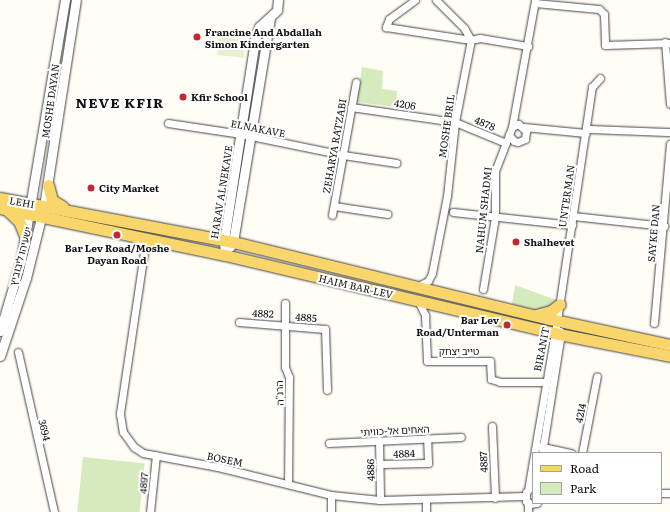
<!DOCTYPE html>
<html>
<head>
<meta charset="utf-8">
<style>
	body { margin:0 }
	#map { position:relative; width:670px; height:512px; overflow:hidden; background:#fffdf5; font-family:Literata,"Noto Sans Hebrew",serif }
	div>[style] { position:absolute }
	.green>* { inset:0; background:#d5ebbd; transform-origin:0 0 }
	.pitch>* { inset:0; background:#e6f2cf; transform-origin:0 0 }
	.roads { filter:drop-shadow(0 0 1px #444) drop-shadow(0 0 1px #444) }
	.minor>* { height:7px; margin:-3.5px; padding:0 3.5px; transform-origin:3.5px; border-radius:3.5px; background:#fff }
	.tertiary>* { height:9px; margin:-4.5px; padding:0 4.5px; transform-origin:4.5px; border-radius:4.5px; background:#fff }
	.primary>* { height:11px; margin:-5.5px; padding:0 5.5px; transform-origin:5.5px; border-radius:5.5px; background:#f9d66b }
	.dots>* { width:11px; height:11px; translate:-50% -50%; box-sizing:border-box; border:2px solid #fff; border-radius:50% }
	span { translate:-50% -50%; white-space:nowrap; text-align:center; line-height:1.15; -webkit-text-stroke:4px #fff; paint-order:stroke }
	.poi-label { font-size:10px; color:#111; font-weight:700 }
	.left { translate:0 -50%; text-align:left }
	.right { translate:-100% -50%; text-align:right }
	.street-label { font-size:10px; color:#111 }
	.district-label { font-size:14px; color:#111; font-weight:700; letter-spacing:1px }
	.legend { position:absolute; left:532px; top:452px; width:130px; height:52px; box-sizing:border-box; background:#fff; border:1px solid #a0a0a0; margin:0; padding:5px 7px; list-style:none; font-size:12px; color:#111 }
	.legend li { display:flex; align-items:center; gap:8px; height:20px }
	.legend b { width:20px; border:1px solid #a0a0a0 }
</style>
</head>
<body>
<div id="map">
	<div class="green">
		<div style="clip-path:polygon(362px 67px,383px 71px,382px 89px,397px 91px,396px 107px,357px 102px)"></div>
		<div style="clip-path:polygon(515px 285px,556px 300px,551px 306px,535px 310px,512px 304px)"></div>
		<div style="left:83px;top:457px;width:62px;height:55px;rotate:6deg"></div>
	</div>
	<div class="pitch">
		<div style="left:219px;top:37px;width:27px;height:18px;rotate:6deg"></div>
	</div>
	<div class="roads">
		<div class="minor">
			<div style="left:415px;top:0;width:32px;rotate:144deg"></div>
			<div style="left:389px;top:19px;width:9px;rotate:111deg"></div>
			<div style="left:386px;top:27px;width:86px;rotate:8.7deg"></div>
			<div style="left:436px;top:0;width:40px;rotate:45deg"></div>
			<div style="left:464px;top:28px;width:14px;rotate:60deg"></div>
			<div style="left:535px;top:3px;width:64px;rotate:5.4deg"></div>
			<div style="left:599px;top:9px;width:7px;rotate:45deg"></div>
			<div style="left:604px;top:14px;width:31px;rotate:88deg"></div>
			<div style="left:605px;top:45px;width:65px;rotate:-1.8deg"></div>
			<div style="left:665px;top:42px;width:62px;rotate:85.4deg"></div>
			<div style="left:351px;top:107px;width:105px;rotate:8.2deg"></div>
			<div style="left:455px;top:122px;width:55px;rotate:22.4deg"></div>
			<div style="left:168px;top:123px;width:74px;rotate:8.6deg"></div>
			<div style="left:241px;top:134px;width:104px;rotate:11.6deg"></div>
			<div style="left:343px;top:155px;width:54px;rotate:8.6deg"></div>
			<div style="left:512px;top:127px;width:129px;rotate:-79.7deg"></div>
			<div style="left:524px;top:127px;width:62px;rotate:5.5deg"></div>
			<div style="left:587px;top:129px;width:83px;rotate:2.1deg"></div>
			<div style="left:334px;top:206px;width:54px;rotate:8.6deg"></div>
			<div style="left:453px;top:212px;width:120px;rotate:6.2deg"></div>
			<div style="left:332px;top:215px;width:135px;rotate:-79.8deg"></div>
			<div style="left:573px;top:216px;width:92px;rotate:6.3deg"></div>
			<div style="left:146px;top:239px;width:177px;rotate:98.5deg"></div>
			<div style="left:120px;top:414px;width:18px;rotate:81deg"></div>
			<div style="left:123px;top:432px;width:19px;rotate:54deg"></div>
			<div style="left:134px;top:447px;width:11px;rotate:34deg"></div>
			<div style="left:143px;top:453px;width:76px;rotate:10.6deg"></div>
			<div style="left:218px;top:467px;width:116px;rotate:13.9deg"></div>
			<div style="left:331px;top:495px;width:49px;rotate:5.8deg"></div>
			<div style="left:380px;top:500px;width:145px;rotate:-1.6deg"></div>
			<div style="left:418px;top:286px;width:11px;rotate:-27deg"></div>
			<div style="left:428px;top:281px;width:9px;rotate:-63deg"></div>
			<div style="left:432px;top:273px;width:78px;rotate:-79deg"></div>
			<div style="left:447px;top:196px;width:74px;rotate:-83.8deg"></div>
			<div style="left:455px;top:122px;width:84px;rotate:-79deg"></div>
			<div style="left:471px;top:40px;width:9px;rotate:-13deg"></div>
			<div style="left:480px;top:38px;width:49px;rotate:9.5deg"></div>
			<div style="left:483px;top:289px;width:73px;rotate:-80.5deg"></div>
			<div style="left:495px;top:217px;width:46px;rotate:-90deg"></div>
			<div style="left:495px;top:171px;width:47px;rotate:-68.9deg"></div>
			<div style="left:512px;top:127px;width:7px;rotate:-27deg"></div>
			<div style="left:518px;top:124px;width:11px;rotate:41deg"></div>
			<div style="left:526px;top:131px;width:8px;rotate:97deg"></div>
			<div style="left:525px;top:139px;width:8px;rotate:157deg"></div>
			<div style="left:518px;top:142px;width:4px;rotate:-166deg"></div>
			<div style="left:514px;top:141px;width:8px;rotate:-130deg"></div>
			<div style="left:418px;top:301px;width:16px;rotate:63deg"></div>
			<div style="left:425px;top:315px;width:46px;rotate:87.5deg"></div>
			<div style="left:427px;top:361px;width:63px"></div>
			<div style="left:490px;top:361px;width:18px;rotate:87deg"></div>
			<div style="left:491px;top:379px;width:9px;rotate:18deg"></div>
			<div style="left:500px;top:382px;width:45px"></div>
			<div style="left:285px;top:303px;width:64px;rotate:90deg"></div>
			<div style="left:285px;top:367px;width:11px;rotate:68deg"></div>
			<div style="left:289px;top:377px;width:106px;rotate:90.5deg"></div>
			<div style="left:239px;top:322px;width:86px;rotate:4.7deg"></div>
			<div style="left:325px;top:329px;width:61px;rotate:88.1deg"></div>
			<div style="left:654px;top:323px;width:180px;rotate:-84.9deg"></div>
			<div style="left:18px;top:352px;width:164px;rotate:77.3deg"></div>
			<div style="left:492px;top:426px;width:72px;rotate:87.6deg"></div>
			<div style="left:379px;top:440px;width:60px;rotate:89deg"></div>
			<div style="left:329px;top:443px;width:132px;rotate:-2.6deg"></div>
			<div style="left:538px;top:446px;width:34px;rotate:12deg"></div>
			<div style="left:542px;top:453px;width:115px;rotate:-81deg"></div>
			<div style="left:560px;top:339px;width:8px;rotate:-90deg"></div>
			<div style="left:582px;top:453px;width:78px;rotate:-79deg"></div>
			<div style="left:380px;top:464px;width:48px;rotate:-1.2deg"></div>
			<div style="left:428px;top:463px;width:25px;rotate:-92deg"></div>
			<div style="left:528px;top:490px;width:179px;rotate:-80.3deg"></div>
			<div style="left:558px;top:314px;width:230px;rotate:-81.5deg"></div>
			<div style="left:592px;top:87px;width:12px;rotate:-48deg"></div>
			<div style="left:526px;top:492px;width:9px;rotate:90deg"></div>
			<div style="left:526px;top:501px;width:5px;rotate:37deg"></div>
			<div style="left:530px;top:504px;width:7px;rotate:-8deg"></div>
			<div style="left:661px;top:493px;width:9px"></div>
			<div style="left:331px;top:495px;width:17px;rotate:90deg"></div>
			<div style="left:426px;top:499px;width:13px;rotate:90deg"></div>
			<div style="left:528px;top:502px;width:10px;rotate:90deg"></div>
			<div style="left:150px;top:512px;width:57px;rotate:-84deg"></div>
		</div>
		<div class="tertiary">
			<div style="left:230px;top:247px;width:6px;rotate:-59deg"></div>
			<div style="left:233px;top:242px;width:227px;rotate:-80.6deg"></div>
			<div style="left:225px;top:255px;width:15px;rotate:-94deg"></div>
			<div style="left:224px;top:240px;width:202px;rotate:-81.2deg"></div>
			<div style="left:255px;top:40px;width:14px;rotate:-73deg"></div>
			<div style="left:259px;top:27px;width:25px;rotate:-43deg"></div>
			<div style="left:277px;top:10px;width:10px;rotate:-84deg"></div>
			<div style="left:0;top:331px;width:74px;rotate:-73.5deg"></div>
			<div style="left:21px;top:260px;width:264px;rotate:-80.4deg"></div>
			<div style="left:0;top:356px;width:82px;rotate:-71.6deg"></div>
			<div style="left:26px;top:278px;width:74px;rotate:-76deg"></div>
			<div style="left:44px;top:206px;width:208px;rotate:-81.2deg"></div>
		</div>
		<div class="primary">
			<div style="left:48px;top:185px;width:16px;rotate:75deg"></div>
			<div style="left:52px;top:200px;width:13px;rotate:32deg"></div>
			<div style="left:0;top:198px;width:237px;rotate:10.7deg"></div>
			<div style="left:233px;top:242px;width:326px;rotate:13.7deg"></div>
			<div style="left:550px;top:319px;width:123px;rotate:12.2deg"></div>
			<div style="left:0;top:208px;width:230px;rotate:11.8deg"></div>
			<div style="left:225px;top:255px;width:338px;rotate:13.3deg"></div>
			<div style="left:554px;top:333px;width:118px;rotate:11.2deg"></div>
			<div style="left:7px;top:210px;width:16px;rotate:43deg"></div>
			<div style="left:19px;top:221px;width:16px;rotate:68deg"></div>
			<div style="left:536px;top:315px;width:16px;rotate:-15deg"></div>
			<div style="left:551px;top:311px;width:11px;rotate:-38deg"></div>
		</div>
	</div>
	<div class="dots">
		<div style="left:197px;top:37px;background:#c4262e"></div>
		<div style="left:183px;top:97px;background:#c4262e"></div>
		<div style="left:91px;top:188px;background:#c4262e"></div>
		<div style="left:117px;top:235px;background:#c4262e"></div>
		<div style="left:516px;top:242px;background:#c4262e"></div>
		<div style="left:507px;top:325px;background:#c4262e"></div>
	</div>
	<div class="poi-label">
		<span class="left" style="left:205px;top:37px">Francine And Abdallah<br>Simon Kindergarten</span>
		<span class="left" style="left:191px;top:97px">Kfir School</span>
		<span class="left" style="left:99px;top:188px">City Market</span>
		<span class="left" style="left:524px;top:242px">Shalhevet</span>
		<span style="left:117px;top:253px">Bar Lev Road/Moshe<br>Dayan Road</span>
		<span class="right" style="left:499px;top:325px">Bar Lev<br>Road/Unterman</span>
	</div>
	<div class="street-label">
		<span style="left:50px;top:101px;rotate:-82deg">MOSHE DAYAN</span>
		<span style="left:405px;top:104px;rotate:9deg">4206</span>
		<span style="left:485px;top:123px;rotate:23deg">4878</span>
		<span style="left:446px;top:126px;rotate:-82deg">MOSHE BRIL</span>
		<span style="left:258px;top:128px;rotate:11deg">ELNAKAVE</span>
		<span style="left:334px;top:146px;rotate:-80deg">ZEHARYA RATZABI</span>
		<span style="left:221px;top:192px;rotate:-81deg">HARAV ALNEKAVE</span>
		<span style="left:566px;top:196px;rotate:-82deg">UNTERMAN</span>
		<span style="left:22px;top:202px;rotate:10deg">LEHI</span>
		<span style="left:483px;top:210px;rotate:-84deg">NAHUM SHADMI</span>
		<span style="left:653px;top:233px;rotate:-85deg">SAYKE DAN</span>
		<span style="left:20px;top:256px;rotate:-75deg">ישעיהו ליבוביץ</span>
		<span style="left:356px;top:286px;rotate:13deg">HAIM BAR-LEV</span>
		<span style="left:263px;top:313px;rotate:3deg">4882</span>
		<span style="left:306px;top:317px;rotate:4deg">4885</span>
		<span style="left:541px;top:349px;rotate:-79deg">BIRANIT</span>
		<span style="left:459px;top:351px">טייב יצחק</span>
		<span style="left:279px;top:393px;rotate:-92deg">הרנ"ה</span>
		<span style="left:580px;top:413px;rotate:-79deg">4214</span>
		<span style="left:45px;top:430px;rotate:76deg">3694</span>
		<span style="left:395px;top:430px;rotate:-3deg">האחים אל-כוויתי</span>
		<span style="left:404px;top:453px;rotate:-2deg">4884</span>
		<span style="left:225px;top:459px;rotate:12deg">BOSEM</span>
		<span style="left:483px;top:462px;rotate:-92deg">4887</span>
		<span style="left:370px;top:470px;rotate:-91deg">4886</span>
		<span style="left:143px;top:483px;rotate:-84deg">4897</span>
	</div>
	<div class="district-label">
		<span style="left:120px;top:102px">NEVE KFIR</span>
	</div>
	<ul class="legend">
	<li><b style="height:5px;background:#f9d66b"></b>Road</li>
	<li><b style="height:11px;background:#d5ebbd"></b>Park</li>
	</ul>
</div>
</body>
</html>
